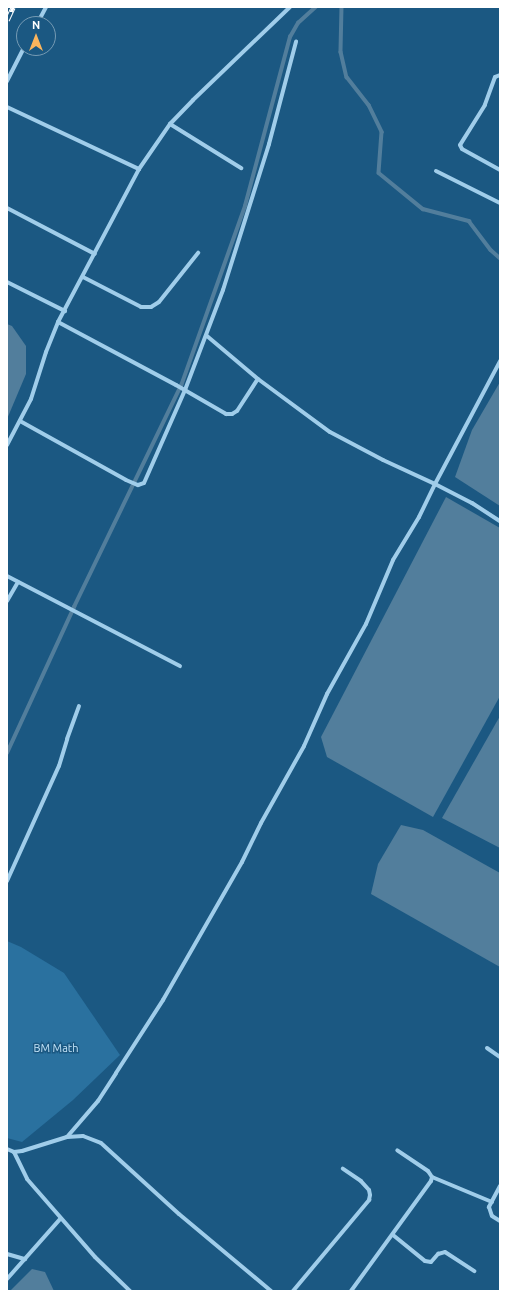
<!DOCTYPE html>
<html>
<head>
<meta charset="utf-8">
<style>
	body { margin:0 }
	#map { position:relative; width:507px; height:1298px; overflow:hidden; background:#1b5882; font-family:Ubuntu,sans-serif }
	div>[style] { position:absolute }
	.green>* { inset:0; background:#2a719f }
	.water>* { inset:0; background:#527e9c }
	.stream>* { height:3.5px; margin:-1.75px; padding:0 1.75px; transform-origin:1.75px; border-radius:1.75px; background:#527e9c }
	.minor>* { height:4px; margin:-2px; padding:0 2px; transform-origin:2px; border-radius:2px; background:#a0cdea }
	.rail>* { height:4.5px; margin-top:-2.25px; transform-origin:0; background:repeating-linear-gradient(90deg,#1b5882 0 9px,#fff 0 18px); box-sizing:border-box; border-block:1px solid #fff }
	span { translate:-50% -50%; white-space:nowrap; text-align:center; line-height:1.15; -webkit-text-stroke:3px #1b5882; paint-order:stroke }
	.park-label { font-size:11px; color:#c4e4f8 }
	.frame { position:absolute; inset:0; border:8px solid #fff; pointer-events:none }
	.north { position:absolute; left:16px; top:16px; width:40px; height:40px; box-sizing:border-box; background:#1b5882; border:1px solid #769bb4; border-radius:50%; rotate:0deg; font-size:11px; font-weight:700; line-height:16px; text-align:center; color:#fff }
	.north::after { content:''; display:block; margin:auto; width:14px; height:18px; background:#fbb55d; clip-path:polygon(50% 0,100% 100%,50% 72%,0 100%) }
</style>
</head>
<body>
<div id="map">
	<div class="green">
		<div style="clip-path:polygon(7px 941px,21px 947px,64px 973px,120px 1055px,73px 1100px,22px 1142px,7px 1138px)"></div>
	</div>
	<div class="water">
		<div style="clip-path:polygon(7px 324px,12px 326px,26px 346px,26px 374px,7px 419px)"></div>
		<div style="clip-path:polygon(500px 382px,500px 506px,455px 477px,472px 430px)"></div>
		<div style="clip-path:polygon(446px 497px,500px 528px,500px 696px,433px 817px,327px 757px,321px 737px)"></div>
		<div style="clip-path:polygon(500px 716px,500px 848px,442px 818px)"></div>
		<div style="clip-path:polygon(401px 825px,423px 830px,500px 873px,500px 967px,371px 894px,378px 864px)"></div>
		<div style="clip-path:polygon(32px 1269px,45px 1272px,54px 1291px,10px 1291px)"></div>
	</div>
	<div class="stream">
		<div style="left:342px;top:7px;width:45px;rotate:91.3deg"></div>
		<div style="left:341px;top:52px;width:26px;rotate:77deg"></div>
		<div style="left:347px;top:77px;width:36px;rotate:52deg"></div>
		<div style="left:369px;top:105px;width:30px;rotate:64deg"></div>
		<div style="left:382px;top:132px;width:41px;rotate:94.2deg"></div>
		<div style="left:379px;top:173px;width:57px;rotate:39.3deg"></div>
		<div style="left:423px;top:209px;width:48px;rotate:14.6deg"></div>
		<div style="left:469px;top:221px;width:36px;rotate:53deg"></div>
		<div style="left:491px;top:250px;width:12px;rotate:42deg"></div>
		<div style="left:7px;top:753px;width:161px;rotate:-65.3deg"></div>
		<div style="left:74px;top:607px;width:246px;rotate:-64.2deg"></div>
		<div style="left:181px;top:386px;width:191px;rotate:-70.4deg"></div>
		<div style="left:245px;top:206px;width:175px;rotate:-75.1deg"></div>
		<div style="left:290px;top:37px;width:16px;rotate:-60deg"></div>
		<div style="left:298px;top:23px;width:24px;rotate:-42deg"></div>
	</div>
	<div class="minor">
		<div style="left:37px;top:24px;width:19px;rotate:-62deg"></div>
		<div style="left:500px;top:75px;width:5px;rotate:158deg"></div>
		<div style="left:495px;top:77px;width:30px;rotate:110deg"></div>
		<div style="left:485px;top:105px;width:47px;rotate:122deg"></div>
		<div style="left:460px;top:145px;width:4px;rotate:63deg"></div>
		<div style="left:462px;top:149px;width:43px;rotate:28.9deg"></div>
		<div style="left:7px;top:81px;width:37px;rotate:-63deg"></div>
		<div style="left:7px;top:107px;width:146px;rotate:25.2deg"></div>
		<div style="left:170px;top:124px;width:84px;rotate:31.8deg"></div>
		<div style="left:436px;top:171px;width:72px;rotate:26.6deg"></div>
		<div style="left:7px;top:208px;width:99px;rotate:27.6deg"></div>
		<div style="left:83px;top:277px;width:65px;rotate:27.3deg"></div>
		<div style="left:141px;top:307px;width:10px"></div>
		<div style="left:151px;top:307px;width:9px;rotate:-32deg"></div>
		<div style="left:159px;top:302px;width:63px;rotate:-51.5deg"></div>
		<div style="left:7px;top:282px;width:65px;rotate:26.6deg"></div>
		<div style="left:58px;top:322px;width:134px;rotate:28.1deg"></div>
		<div style="left:176px;top:385px;width:58px;rotate:30.1deg"></div>
		<div style="left:226px;top:414px;width:6px"></div>
		<div style="left:232px;top:414px;width:6px;rotate:-31deg"></div>
		<div style="left:237px;top:411px;width:38px;rotate:-57deg"></div>
		<div style="left:207px;top:336px;width:67px;rotate:40.1deg"></div>
		<div style="left:258px;top:379px;width:89px;rotate:36.4deg"></div>
		<div style="left:330px;top:432px;width:60px;rotate:27.8deg"></div>
		<div style="left:383px;top:460px;width:57px;rotate:24.8deg"></div>
		<div style="left:435px;top:484px;width:139px;rotate:-62.1deg"></div>
		<div style="left:20px;top:421px;width:121px;rotate:29.1deg"></div>
		<div style="left:126px;top:480px;width:13px;rotate:23deg"></div>
		<div style="left:138px;top:485px;width:6px;rotate:-18deg"></div>
		<div style="left:144px;top:483px;width:102px;rotate:-66.2deg"></div>
		<div style="left:185px;top:390px;width:107px;rotate:-69.2deg"></div>
		<div style="left:223px;top:290px;width:153px;rotate:-72.5deg"></div>
		<div style="left:269px;top:144px;width:106px;rotate:-75.2deg"></div>
		<div style="left:7px;top:445px;width:52px;rotate:-62.4deg"></div>
		<div style="left:31px;top:399px;width:49px;rotate:-72.3deg"></div>
		<div style="left:46px;top:352px;width:32px;rotate:-68deg"></div>
		<div style="left:58px;top:322px;width:173px;rotate:-62.1deg"></div>
		<div style="left:139px;top:169px;width:55px;rotate:-55.4deg"></div>
		<div style="left:170px;top:124px;width:33px;rotate:-46deg"></div>
		<div style="left:193px;top:100px;width:134px;rotate:-43.8deg"></div>
		<div style="left:7px;top:576px;width:195px;rotate:27.5deg"></div>
		<div style="left:7px;top:601px;width:22px;rotate:-60deg"></div>
		<div style="left:7px;top:881px;width:126px;rotate:-65.7deg"></div>
		<div style="left:59px;top:766px;width:28px;rotate:-73deg"></div>
		<div style="left:67px;top:739px;width:35px;rotate:-70deg"></div>
		<div style="left:487px;top:1048px;width:16px;rotate:35deg"></div>
		<div style="left:67px;top:1137px;width:48px;rotate:-49.3deg"></div>
		<div style="left:98px;top:1101px;width:33px;rotate:-57deg"></div>
		<div style="left:116px;top:1073px;width:87px;rotate:-57.2deg"></div>
		<div style="left:163px;top:1000px;width:159px;rotate:-60.2deg"></div>
		<div style="left:242px;top:862px;width:43px;rotate:-64deg"></div>
		<div style="left:261px;top:823px;width:88px;rotate:-60.8deg"></div>
		<div style="left:304px;top:746px;width:57px;rotate:-66.1deg"></div>
		<div style="left:327px;top:694px;width:80px;rotate:-60.9deg"></div>
		<div style="left:366px;top:624px;width:69px;rotate:-67.1deg"></div>
		<div style="left:393px;top:560px;width:50px;rotate:-58.8deg"></div>
		<div style="left:419px;top:517px;width:37px;rotate:-64deg"></div>
		<div style="left:435px;top:484px;width:42px;rotate:27.2deg"></div>
		<div style="left:472px;top:503px;width:33px;rotate:33deg"></div>
		<div style="left:7px;top:1149px;width:8px;rotate:23deg"></div>
		<div style="left:14px;top:1152px;width:8px;rotate:-7deg"></div>
		<div style="left:22px;top:1151px;width:47px;rotate:-17.3deg"></div>
		<div style="left:67px;top:1137px;width:16px;rotate:-4deg"></div>
		<div style="left:83px;top:1136px;width:19px;rotate:21deg"></div>
		<div style="left:101px;top:1143px;width:105px;rotate:42.3deg"></div>
		<div style="left:179px;top:1214px;width:120px;rotate:39.9deg"></div>
		<div style="left:14px;top:1152px;width:30px;rotate:64deg"></div>
		<div style="left:27px;top:1179px;width:103px;rotate:48.9deg"></div>
		<div style="left:95px;top:1257px;width:49px;rotate:44.2deg"></div>
		<div style="left:432px;top:1177px;width:65px;rotate:22.6deg"></div>
		<div style="left:500px;top:1186px;width:24px;rotate:118deg"></div>
		<div style="left:489px;top:1207px;width:9px;rotate:72deg"></div>
		<div style="left:492px;top:1216px;width:9px;rotate:32deg"></div>
		<div style="left:393px;top:1235px;width:41px;rotate:39.1deg"></div>
		<div style="left:425px;top:1261px;width:6px;rotate:9deg"></div>
		<div style="left:431px;top:1262px;width:11px;rotate:-49deg"></div>
		<div style="left:438px;top:1254px;width:7px;rotate:-16deg"></div>
		<div style="left:445px;top:1252px;width:35px;rotate:33deg"></div>
		<div style="left:7px;top:1254px;width:19px;rotate:16deg"></div>
		<div style="left:7px;top:1279px;width:81px;rotate:-48.5deg"></div>
		<div style="left:293px;top:1291px;width:119px;rotate:-50.1deg"></div>
		<div style="left:369px;top:1200px;width:5px;rotate:-79deg"></div>
		<div style="left:370px;top:1195px;width:5px;rotate:-101deg"></div>
		<div style="left:369px;top:1190px;width:12px;rotate:-132deg"></div>
		<div style="left:361px;top:1181px;width:22px;rotate:-146deg"></div>
		<div style="left:351px;top:1291px;width:136px;rotate:-54deg"></div>
		<div style="left:431px;top:1181px;width:4px;rotate:-76deg"></div>
		<div style="left:432px;top:1177px;width:7px;rotate:-124deg"></div>
		<div style="left:428px;top:1171px;width:37px;rotate:-146deg"></div>
	</div>
	<div class="rail">
		<div style="left:7px;top:20px;width:14px;rotate:-65deg"></div>
	</div>
	<div class="park-label">
		<span style="left:56px;top:1048px">BM Math</span>
	</div>
	<div class="frame"></div>
	<div class="north">N</div>
</div>
</body>
</html>
